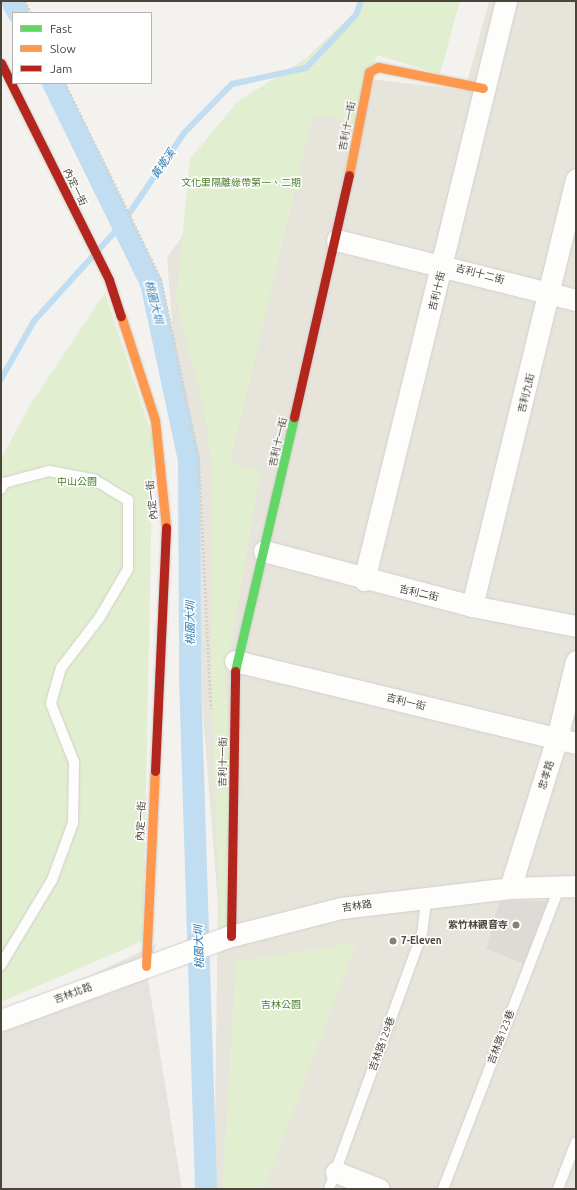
<!DOCTYPE html>
<html>
<head>
<meta charset="utf-8">
<style>
	body { margin:0 }
	#map { position:relative; width:577px; height:1190px; overflow:hidden; background:#f4f2ee; font-family:Ubuntu,"Noto Sans TC",sans-serif }
	div>[style] { position:absolute }
	.residential>* { inset:0; background:#e7e4dc }
	.industrial>* { inset:0; background:#e6e2de }
	.green>* { inset:0; background:#e1eecf }
	.stream>* { height:6px; margin:-3px; padding:0 3px; transform-origin:3px; border-radius:3px; background:#c0ddf1 }
	.canal>* { height:22px; margin:-11px; padding:0 11px; transform-origin:11px; border-radius:11px; background:#c0ddf1 }
	.building>* { inset:0; background:#dedbd6 }
	.path>* { height:2.5px; margin-top:-1.25px; transform-origin:0; background:repeating-linear-gradient(90deg,#d3d2cc 0 2px,transparent 0 4px) }
	.roads { filter:drop-shadow(0 0 1px #d2d0cb) drop-shadow(0 0 1px #d2d0cb) }
	.lane>* { height:10px; margin:-5px; padding:0 5px; transform-origin:5px; border-radius:5px; background:#fdfdfc }
	.street>* { height:21px; margin:-10.5px; padding:0 10.5px; transform-origin:10.5px; border-radius:10.5px; background:#fdfdfc }
	.fast>* { height:9px; margin:-4.5px; padding:0 4.5px; transform-origin:4.5px; border-radius:4.5px; background:#63d668 }
	.slow>* { height:9px; margin:-4.5px; padding:0 4.5px; transform-origin:4.5px; border-radius:4.5px; background:#ff974d }
	.jam>* { height:9px; margin:-4.5px; padding:0 4.5px; transform-origin:4.5px; border-radius:4.5px; background:#b3261e }
	.dots>* { width:11px; height:11px; translate:-50% -50%; box-sizing:border-box; border:2px solid #fff; border-radius:50% }
	span { translate:-50% -50%; white-space:nowrap; text-align:center; line-height:1.15; -webkit-text-stroke:3px #fff; paint-order:stroke }
	.street-label { font-size:10px; color:#4b4439 }
	.park-label { font-size:10px; color:#4a7f2a }
	.poi-label { font-size:10px; color:#4b4439; font-weight:700 }
	.right { translate:-100% -50%; text-align:right }
	.left { translate:0 -50%; text-align:left }
	.water-label { font-size:11px; color:#2e7ab2; font-style:italic }
	.frame { position:absolute; inset:0; border:2px solid #4b4439; pointer-events:none }
	.legend { position:absolute; left:12px; top:12px; width:140px; height:72px; box-sizing:border-box; background:#fff; border:1px solid #b7b4b0; margin:0; padding:5px 7px; list-style:none; font-size:12px; color:#4b4439 }
	.legend li { display:flex; align-items:center; gap:8px; height:20px }
	.legend b { width:20px; border:1px solid #b7b4b0 }
</style>
</head>
<body>
<div id="map">
	<div class="residential">
		<div style="clip-path:polygon(489px 1px,576px 1px,576px 1189px,214px 1189px,218px 904px,167px 258px,250px 141px,361px 78px,465px 90px)"></div>
	</div>
	<div class="industrial">
		<div style="clip-path:polygon(157px 944px,146px 967px,182px 1189px,1px 1189px,1px 1018px)"></div>
	</div>
	<div class="green">
		<div style="clip-path:polygon(360px 1px,460px 1px,440px 74px,377px 55px,357px 122px,313px 115px,230px 463px,261px 471px,226px 671px,236px 925px,220px 929px,211px 675px,212px 467px,204px 409px,176px 299px,190px 159px,237px 102px,306px 58px,357px 10px)"></div>
		<div style="clip-path:polygon(105px 293px,153px 439px,143px 941px,1px 1002px,1px 459px,30px 405px)"></div>
		<div style="clip-path:polygon(357px 942px,264px 1189px,222px 1189px,236px 962px)"></div>
	</div>
	<div class="stream">
		<div style="left:1px;top:379px;width:67px;rotate:-60.4deg"></div>
		<div style="left:34px;top:321px;width:131px;rotate:-47.8deg"></div>
		<div style="left:122px;top:224px;width:110px;rotate:-55.7deg"></div>
		<div style="left:184px;top:133px;width:69px;rotate:-45.6deg"></div>
		<div style="left:232px;top:84px;width:76px;rotate:-12.2deg"></div>
		<div style="left:306px;top:68px;width:73px;rotate:-46.7deg"></div>
		<div style="left:356px;top:15px;width:15px;rotate:-70deg"></div>
	</div>
	<div class="canal">
		<div style="left:12px;top:1px;width:13px;rotate:63deg"></div>
		<div style="left:53px;top:83px;width:223px;rotate:63.9deg"></div>
		<div style="left:151px;top:283px;width:181px;rotate:77.9deg"></div>
		<div style="left:189px;top:460px;width:219px;rotate:89.7deg"></div>
		<div style="left:190px;top:679px;width:510px;rotate:88.2deg"></div>
	</div>
	<div class="building">
		<div style="clip-path:polygon(500px 901px,549px 901px,525px 964px,486px 949px)"></div>
	</div>
	<div class="path">
		<div style="left:25px;top:1px;width:13px;rotate:63deg"></div>
		<div style="left:65px;top:83px;width:218px;rotate:63.9deg"></div>
		<div style="left:161px;top:279px;width:185px;rotate:78.1deg"></div>
		<div style="left:199px;top:460px;width:249px;rotate:87.2deg"></div>
	</div>
	<div class="roads">
		<div class="lane">
			<div style="left:1px;top:489px;width:7px;rotate:-63deg"></div>
			<div style="left:4px;top:483px;width:47px;rotate:-14.9deg"></div>
			<div style="left:49px;top:471px;width:45px;rotate:10.3deg"></div>
			<div style="left:93px;top:479px;width:41px;rotate:31deg"></div>
			<div style="left:128px;top:500px;width:69px;rotate:90deg"></div>
			<div style="left:128px;top:569px;width:56px;rotate:120.3deg"></div>
			<div style="left:100px;top:617px;width:64px;rotate:127.4deg"></div>
			<div style="left:61px;top:668px;width:37px;rotate:106deg"></div>
			<div style="left:51px;top:704px;width:62px;rotate:68.4deg"></div>
			<div style="left:74px;top:762px;width:61px;rotate:90.9deg"></div>
			<div style="left:73px;top:823px;width:61px;rotate:110.2deg"></div>
			<div style="left:52px;top:880px;width:99px;rotate:121deg"></div>
			<div style="left:329px;top:1189px;width:271px;rotate:-70deg"></div>
			<div style="left:422px;top:934px;width:38px;rotate:-83deg"></div>
			<div style="left:443px;top:1189px;width:326px;rotate:-68.9deg"></div>
			<div style="left:558px;top:1189px;width:50px;rotate:-69deg"></div>
		</div>
		<div class="street">
			<div style="left:337px;top:240px;width:246px;rotate:14.1deg"></div>
			<div style="left:264px;top:551px;width:215px;rotate:14.8deg"></div>
			<div style="left:472px;top:606px;width:106px;rotate:10.9deg"></div>
			<div style="left:364px;top:580px;width:596px;rotate:-76.22deg"></div>
			<div style="left:472px;top:606px;width:439px;rotate:-76.3deg"></div>
			<div style="left:235px;top:661px;width:351px;rotate:13.5deg"></div>
			<div style="left:510px;top:888px;width:157px;rotate:-72.6deg"></div>
			<div style="left:557px;top:738px;width:79px;rotate:-76.1deg"></div>
			<div style="left:1px;top:1020px;width:245px;rotate:-20.1deg"></div>
			<div style="left:231px;top:936px;width:114px;rotate:-14.3deg"></div>
			<div style="left:341px;top:908px;width:170px;rotate:-6.7deg"></div>
			<div style="left:510px;top:888px;width:66px;rotate:-1.7deg"></div>
			<div style="left:336px;top:1172px;width:46px;rotate:21.6deg"></div>
		</div>
		<div class="fast">
			<div style="left:235px;top:671px;width:261px;rotate:-76.9deg"></div>
		</div>
		<div class="slow">
			<div style="left:349px;top:175px;width:105px;rotate:-79deg"></div>
			<div style="left:369px;top:72px;width:10px;rotate:-29deg"></div>
			<div style="left:378px;top:67px;width:107px;rotate:11.3deg"></div>
			<div style="left:121px;top:316px;width:109px;rotate:71.9deg"></div>
			<div style="left:155px;top:420px;width:108px;rotate:84.1deg"></div>
			<div style="left:146px;top:966px;width:195px;rotate:-87.4deg"></div>
		</div>
		<div class="jam">
			<div style="left:1px;top:63px;width:242px;rotate:63.5deg"></div>
			<div style="left:109px;top:280px;width:38px;rotate:72deg"></div>
			<div style="left:294px;top:417px;width:248px;rotate:-77.2deg"></div>
			<div style="left:155px;top:771px;width:244px;rotate:-87.4deg"></div>
			<div style="left:231px;top:936px;width:265px;rotate:-89.1deg"></div>
		</div>
	</div>
	<div class="dots">
		<div style="left:516px;top:925px;background:#868178"></div>
		<div style="left:393px;top:941px;background:#868178"></div>
	</div>
	<div class="street-label">
		<span style="left:347px;top:126px;rotate:-79deg">吉利十一街</span>
		<span style="left:75px;top:187px;rotate:64deg">內定一街</span>
		<span style="left:480px;top:274px;rotate:15deg">吉利十二街</span>
		<span style="left:437px;top:291px;rotate:-76deg">吉利十街</span>
		<span style="left:526px;top:393px;rotate:-76deg">吉利九街</span>
		<span style="left:278px;top:442px;rotate:-77deg">吉利十一街</span>
		<span style="left:152px;top:500px;rotate:-96deg">內定一街</span>
		<span style="left:419px;top:593px;rotate:13deg">吉利二街</span>
		<span style="left:406px;top:702px;rotate:14deg">吉利一街</span>
		<span style="left:223px;top:762px;rotate:-89deg">吉利十一街</span>
		<span style="left:546px;top:775px;rotate:-72deg">忠孝路</span>
		<span style="left:141px;top:821px;rotate:-87deg">內定一街</span>
		<span style="left:357px;top:906px;rotate:-8deg">吉林路</span>
		<span style="left:73px;top:993px;rotate:-20deg">吉林北路</span>
		<span style="left:501px;top:1037px;rotate:-69deg">吉林路123巷</span>
		<span style="left:382px;top:1044px;rotate:-70deg">吉林路129巷</span>
	</div>
	<div class="park-label">
		<span style="left:241px;top:183px">文化里隔離綠帶第一、二期</span>
		<span style="left:77px;top:482px">中山公園</span>
		<span style="left:281px;top:1005px">吉林公園</span>
	</div>
	<div class="poi-label">
		<span class="right" style="left:508px;top:925px">紫竹林觀音寺</span>
		<span class="left" style="left:401px;top:941px">7-Eleven</span>
	</div>
	<div class="water-label">
		<span style="left:163px;top:164px;rotate:-56deg">黃墘溪</span>
		<span style="left:154px;top:302px;rotate:76deg">桃園大圳</span>
		<span style="left:190px;top:623px;rotate:-90deg">桃園大圳</span>
		<span style="left:199px;top:947px;rotate:-92deg">桃園大圳</span>
	</div>
	<div class="frame"></div>
	<ul class="legend">
	<li><b style="height:5px;background:#63d668"></b>Fast</li>
	<li><b style="height:5px;background:#ff974d"></b>Slow</li>
	<li><b style="height:5px;background:#b3261e"></b>Jam</li>
	</ul>
</div>
</body>
</html>
